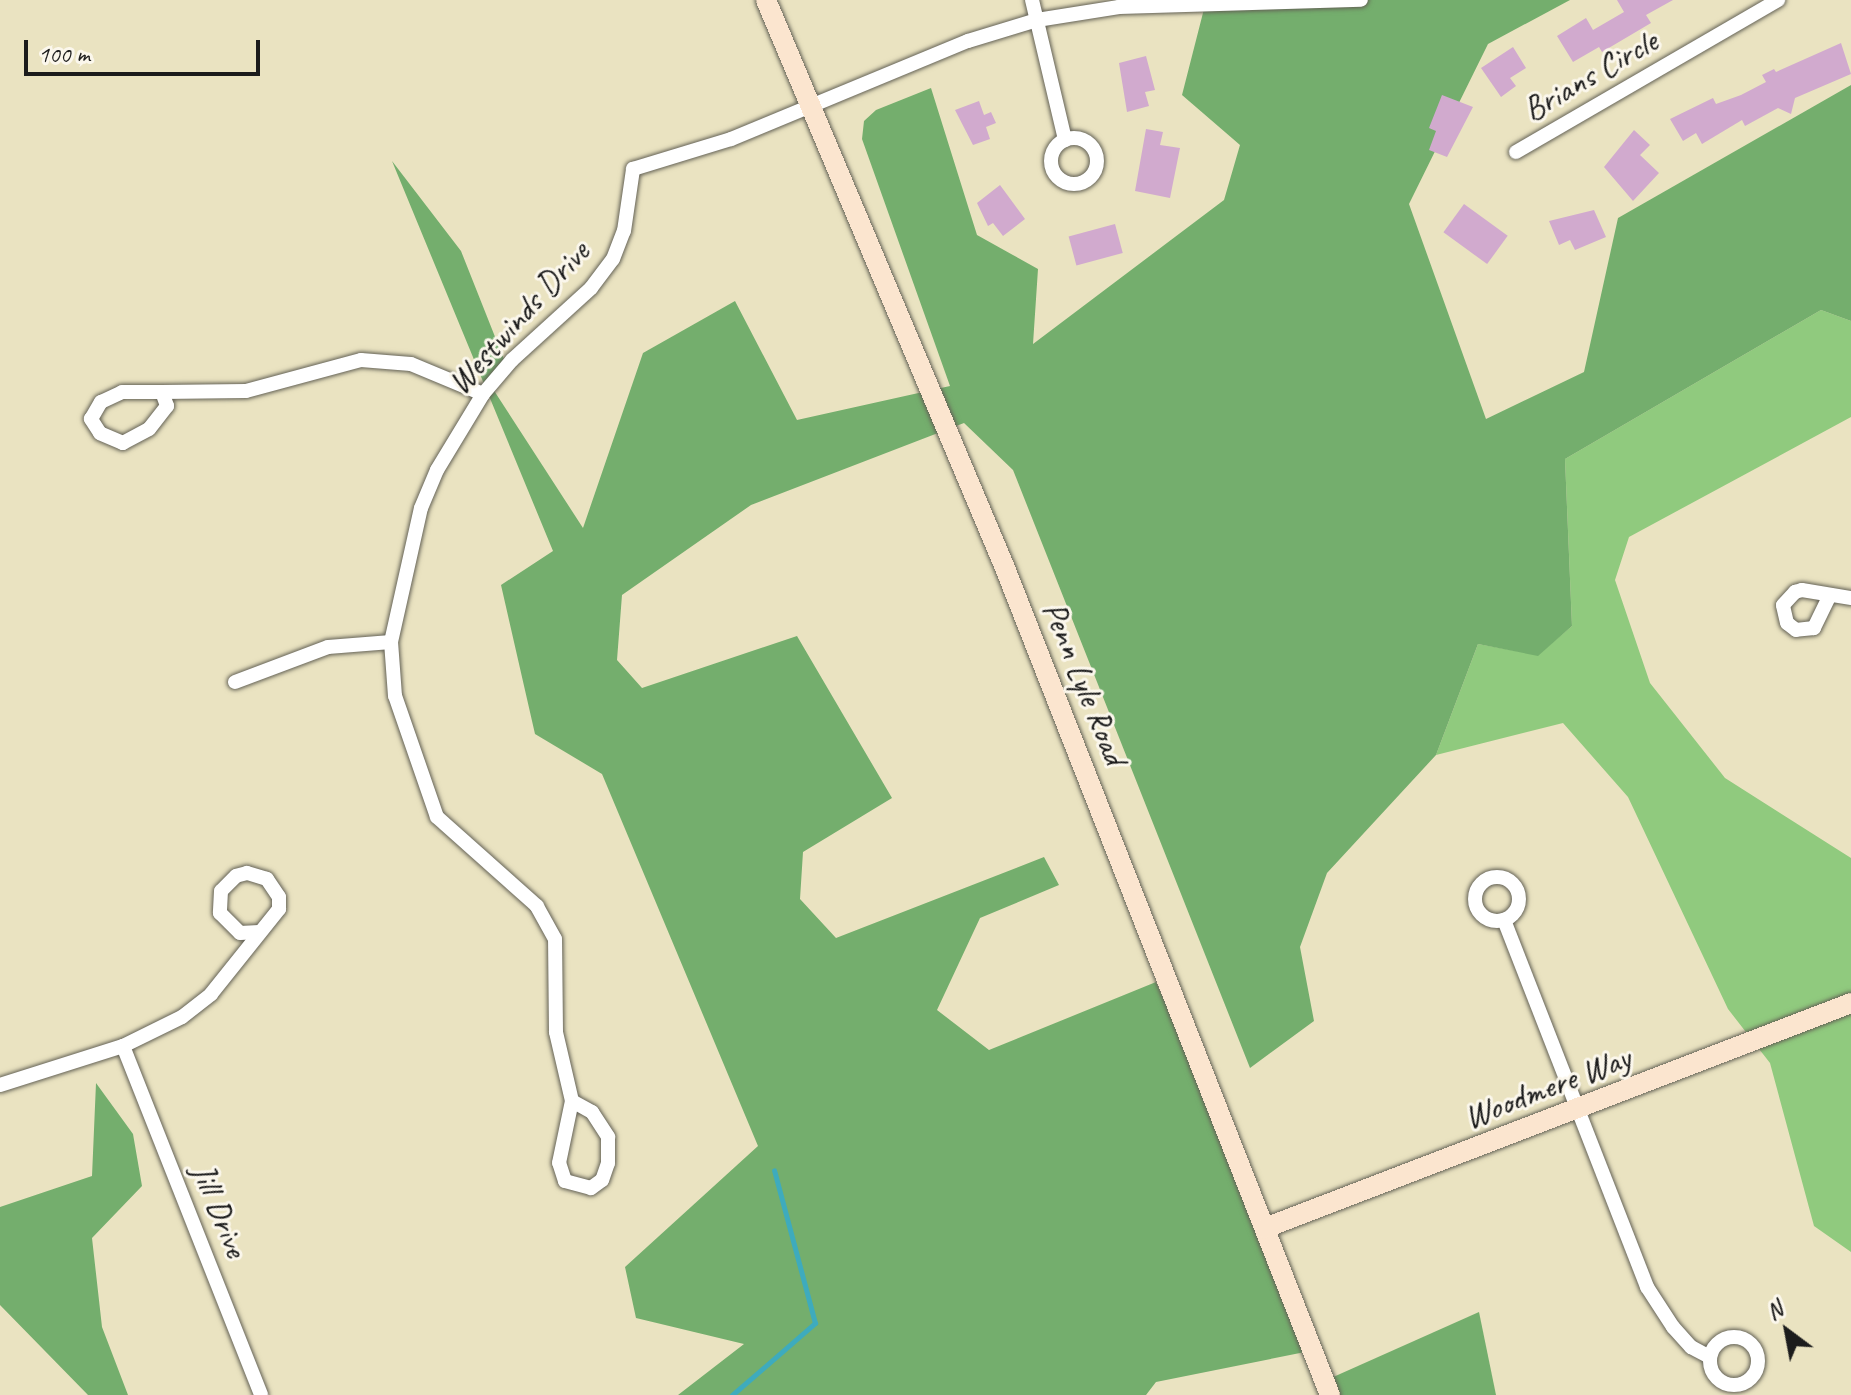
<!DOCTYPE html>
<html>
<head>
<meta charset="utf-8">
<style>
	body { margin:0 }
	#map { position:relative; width:1851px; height:1395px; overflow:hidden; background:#eae3c1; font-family:Caveat,sans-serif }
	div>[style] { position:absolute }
	.green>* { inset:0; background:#90ca7e }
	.forest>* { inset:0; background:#74ae6d }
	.stream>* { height:5px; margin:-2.5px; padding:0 2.5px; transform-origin:2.5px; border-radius:2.5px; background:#3eabbd }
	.building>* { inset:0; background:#d1aace; transform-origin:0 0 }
	.roads { filter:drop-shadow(0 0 2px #646256) drop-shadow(0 0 2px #646256) }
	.street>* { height:14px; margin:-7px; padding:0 7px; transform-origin:7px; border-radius:7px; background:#fff }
	.street>.ring { margin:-7px; padding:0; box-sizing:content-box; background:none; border:14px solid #fff; border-radius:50% }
	.secondary>* { height:20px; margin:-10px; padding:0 10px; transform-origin:10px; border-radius:10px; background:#fbe5cf }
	span { translate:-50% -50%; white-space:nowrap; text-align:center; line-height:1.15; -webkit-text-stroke:6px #fbf7ec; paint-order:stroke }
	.street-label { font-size:34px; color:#1c1c1c }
	.north { position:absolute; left:1747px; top:1291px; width:80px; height:80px; -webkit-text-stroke:6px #fbf7ec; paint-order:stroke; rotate:328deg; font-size:22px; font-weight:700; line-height:32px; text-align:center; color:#1c1c1c }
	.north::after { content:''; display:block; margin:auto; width:28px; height:36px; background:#1c1c1c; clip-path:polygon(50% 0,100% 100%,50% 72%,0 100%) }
	.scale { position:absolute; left:24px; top:40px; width:236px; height:36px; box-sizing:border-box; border:4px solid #1c1c1c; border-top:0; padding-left:10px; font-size:24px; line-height:28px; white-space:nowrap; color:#1c1c1c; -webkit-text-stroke:6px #fbf7ec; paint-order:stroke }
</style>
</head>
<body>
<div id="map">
	<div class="green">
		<div style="clip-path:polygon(1821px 310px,1851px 321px,1851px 417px,1629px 537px,1615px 580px,1650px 683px,1725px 778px,1851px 858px,1851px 1252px,1814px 1226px,1770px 1063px,1728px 1009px,1628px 797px,1563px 723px,1436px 755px,1478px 644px,1538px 655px,1572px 626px,1565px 459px)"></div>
	</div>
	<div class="forest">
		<div style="clip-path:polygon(1352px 0,1570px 0,1488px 44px,1409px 204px,1486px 419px,1584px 372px,1618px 218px,1851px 85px,1851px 321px,1821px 310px,1565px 459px,1572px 626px,1538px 656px,1478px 644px,1436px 755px,1327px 873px,1300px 947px,1314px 1021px,1250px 1068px,1013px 470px,964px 423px,751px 505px,622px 595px,617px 660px,642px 688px,797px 636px,892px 798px,803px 852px,800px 899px,836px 938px,1044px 857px,1059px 885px,980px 918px,937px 1010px,989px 1050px,1156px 982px,1320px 1349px,1156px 1382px,1146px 1395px,678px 1395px,744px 1344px,636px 1318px,625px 1267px,758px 1146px,602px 774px,535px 734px,501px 585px,553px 551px,392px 161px,461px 251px,507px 367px,491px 386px,583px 528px,643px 353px,735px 301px,797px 420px,950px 386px,862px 139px,864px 121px,876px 110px,931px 88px,977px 235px,1038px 269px,1033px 344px,1224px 200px,1240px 145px,1182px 95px,1205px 5px)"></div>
		<div style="clip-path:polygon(96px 1083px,133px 1134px,142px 1186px,92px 1238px,102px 1327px,128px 1395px,88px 1395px,0 1305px,0 1207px,92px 1176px)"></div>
		<div style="clip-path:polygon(1479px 1312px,1496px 1395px,1337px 1395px,1331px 1378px)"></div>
	</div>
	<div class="stream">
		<div style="left:732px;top:1395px;width:110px;rotate:-40.9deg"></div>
		<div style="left:815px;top:1323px;width:158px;rotate:-105deg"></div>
	</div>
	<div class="building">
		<div style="clip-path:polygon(1617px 0,1673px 0,1646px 15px,1651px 23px,1602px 52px,1599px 47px,1573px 62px,1557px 36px,1586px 18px,1593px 30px,1624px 12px)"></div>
		<div style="clip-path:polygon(1841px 43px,1851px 74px,1795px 98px,1791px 114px,1778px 108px,1745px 126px,1742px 120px,1702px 144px,1696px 133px,1683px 141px,1670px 119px,1713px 98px,1716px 104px,1741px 95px,1766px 82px,1762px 75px,1774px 69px,1776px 72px)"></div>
		<div style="clip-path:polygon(1513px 47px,1526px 68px,1510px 78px,1516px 86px,1501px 97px,1481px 68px)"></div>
		<div style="clip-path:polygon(1146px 56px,1155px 90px,1145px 92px,1149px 106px,1127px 112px,1119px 63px)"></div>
		<div style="clip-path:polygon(1442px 95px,1473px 107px,1447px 157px,1429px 150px,1436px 131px,1429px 128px)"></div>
		<div style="clip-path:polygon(979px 101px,984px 115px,991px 112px,996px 123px,986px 127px,990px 139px,973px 145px,955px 110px)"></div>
		<div style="clip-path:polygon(1146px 129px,1163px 132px,1160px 145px,1180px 148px,1170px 198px,1135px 191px)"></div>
		<div style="clip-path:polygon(1634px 130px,1650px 145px,1640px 155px,1659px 173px,1633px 201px,1604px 167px)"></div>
		<div style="clip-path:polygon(1000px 185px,1025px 219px,1003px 236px,993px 223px,988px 226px,977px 203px)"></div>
		<div style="left:1464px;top:204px;width:54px;height:35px;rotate:36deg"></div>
		<div style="clip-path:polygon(1594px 210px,1606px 237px,1575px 250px,1570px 240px,1559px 245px,1549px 221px)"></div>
		<div style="left:1115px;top:224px;width:30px;height:48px;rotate:75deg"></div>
	</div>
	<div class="roads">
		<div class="street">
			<div style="left:1032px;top:0;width:144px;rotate:76.7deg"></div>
			<div class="ring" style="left:1051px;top:138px;width:32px;height:32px"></div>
			<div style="left:1516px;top:152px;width:303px;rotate:-30.1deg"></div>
			<div style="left:122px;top:392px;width:40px"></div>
			<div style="left:162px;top:392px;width:15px;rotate:70deg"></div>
			<div style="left:167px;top:406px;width:29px;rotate:128deg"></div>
			<div style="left:149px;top:429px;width:30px;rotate:152deg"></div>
			<div style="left:123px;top:443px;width:25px;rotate:-157deg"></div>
			<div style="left:100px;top:433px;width:17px;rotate:-123deg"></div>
			<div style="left:91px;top:419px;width:20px;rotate:-60deg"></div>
			<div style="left:101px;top:402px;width:23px;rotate:-25deg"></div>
			<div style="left:162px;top:392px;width:84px;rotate:-0.7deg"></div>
			<div style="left:246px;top:391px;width:119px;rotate:-15.1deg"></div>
			<div style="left:361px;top:360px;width:50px;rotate:4.6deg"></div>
			<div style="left:411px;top:364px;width:78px;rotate:22.6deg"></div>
			<div style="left:1830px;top:595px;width:37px;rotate:116deg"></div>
			<div style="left:1814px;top:628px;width:18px;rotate:174deg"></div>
			<div style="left:1796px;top:630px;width:11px;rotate:-142deg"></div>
			<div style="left:1787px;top:623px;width:18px;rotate:-103deg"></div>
			<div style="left:1783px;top:605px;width:18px;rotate:-47deg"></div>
			<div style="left:1795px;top:592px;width:7px;rotate:-16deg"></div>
			<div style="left:1802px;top:590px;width:50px;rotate:9.3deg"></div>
			<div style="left:235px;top:682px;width:99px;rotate:-20.6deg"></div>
			<div style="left:328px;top:647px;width:63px;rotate:-4.5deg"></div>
			<div class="ring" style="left:1475px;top:877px;width:30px;height:30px"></div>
			<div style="left:1504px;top:920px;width:394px;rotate:68.7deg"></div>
			<div style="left:1647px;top:1287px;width:48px;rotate:57deg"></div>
			<div style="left:1673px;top:1327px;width:27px;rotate:48deg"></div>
			<div style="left:1691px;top:1347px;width:21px;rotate:28deg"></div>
			<div style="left:123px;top:1046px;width:375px;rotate:68.4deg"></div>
			<div style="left:0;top:1085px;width:129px;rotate:-17.6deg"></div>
			<div style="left:123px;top:1046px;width:66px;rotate:-26.2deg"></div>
			<div style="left:182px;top:1017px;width:37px;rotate:-38deg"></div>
			<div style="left:211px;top:994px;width:109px;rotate:-51.3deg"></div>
			<div style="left:279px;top:909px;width:12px;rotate:-90deg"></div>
			<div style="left:279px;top:897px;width:22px;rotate:-124deg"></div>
			<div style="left:267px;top:879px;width:21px;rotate:-163deg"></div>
			<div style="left:247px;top:873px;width:11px;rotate:165deg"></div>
			<div style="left:236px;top:876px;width:21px;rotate:135deg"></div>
			<div style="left:221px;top:891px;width:22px;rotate:93deg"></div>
			<div style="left:220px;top:913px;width:28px;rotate:45deg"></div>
			<div style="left:240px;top:933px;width:19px;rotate:-3deg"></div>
			<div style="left:572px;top:1101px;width:23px;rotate:29deg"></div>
			<div style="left:592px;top:1112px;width:30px;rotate:57deg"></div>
			<div style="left:608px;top:1137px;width:26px;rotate:90deg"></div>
			<div style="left:608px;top:1163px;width:18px;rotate:109deg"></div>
			<div style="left:602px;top:1180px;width:14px;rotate:144deg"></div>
			<div style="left:591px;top:1188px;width:27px;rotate:-165deg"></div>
			<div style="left:565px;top:1181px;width:19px;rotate:-108deg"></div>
			<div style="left:559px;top:1163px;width:63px;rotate:-78.2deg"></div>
			<div style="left:572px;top:1101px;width:71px;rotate:-103.1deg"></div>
			<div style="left:556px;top:1032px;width:93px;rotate:-90.6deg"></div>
			<div style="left:555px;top:939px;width:38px;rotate:-119deg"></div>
			<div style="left:537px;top:906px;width:134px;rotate:-138.3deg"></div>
			<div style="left:437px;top:817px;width:128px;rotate:-109.1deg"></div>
			<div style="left:395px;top:696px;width:54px;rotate:-94.2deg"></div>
			<div style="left:391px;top:642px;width:137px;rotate:-77.4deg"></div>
			<div style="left:421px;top:508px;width:41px;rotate:-67.2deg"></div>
			<div style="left:437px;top:470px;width:89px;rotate:-58.8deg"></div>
			<div style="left:483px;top:394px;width:45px;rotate:-49.5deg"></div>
			<div style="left:512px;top:360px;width:107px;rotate:-42.3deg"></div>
			<div style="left:591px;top:288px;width:36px;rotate:-53deg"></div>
			<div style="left:613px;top:259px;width:30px;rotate:-69deg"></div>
			<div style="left:624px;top:231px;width:63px;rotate:-81.7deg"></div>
			<div style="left:633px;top:169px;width:102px;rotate:-17deg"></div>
			<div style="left:731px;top:139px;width:256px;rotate:-22.5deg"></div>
			<div style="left:968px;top:41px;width:72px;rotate:-16.9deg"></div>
			<div style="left:1037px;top:20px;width:83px;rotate:-9deg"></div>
			<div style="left:1119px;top:7px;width:242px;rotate:-1.7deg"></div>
			<div class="ring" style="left:1710px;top:1337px;width:34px;height:34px"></div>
		</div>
		<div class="secondary">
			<div style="left:766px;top:0;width:616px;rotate:67.18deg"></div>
			<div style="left:1005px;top:568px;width:889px;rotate:68.55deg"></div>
			<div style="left:1265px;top:1228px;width:628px;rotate:-21deg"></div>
		</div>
	</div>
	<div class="street-label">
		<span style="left:1590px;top:75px;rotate:-30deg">Brians Circle</span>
		<span style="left:518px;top:317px;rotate:-48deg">Westwinds Drive</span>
		<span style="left:1085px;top:683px;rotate:68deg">Penn Lyle Road</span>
		<span style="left:1547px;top:1087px;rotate:-21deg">Woodmere Way</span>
		<span style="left:220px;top:1210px;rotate:68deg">Jill Drive</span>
	</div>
	<div class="north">N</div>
	<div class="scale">100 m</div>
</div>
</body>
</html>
